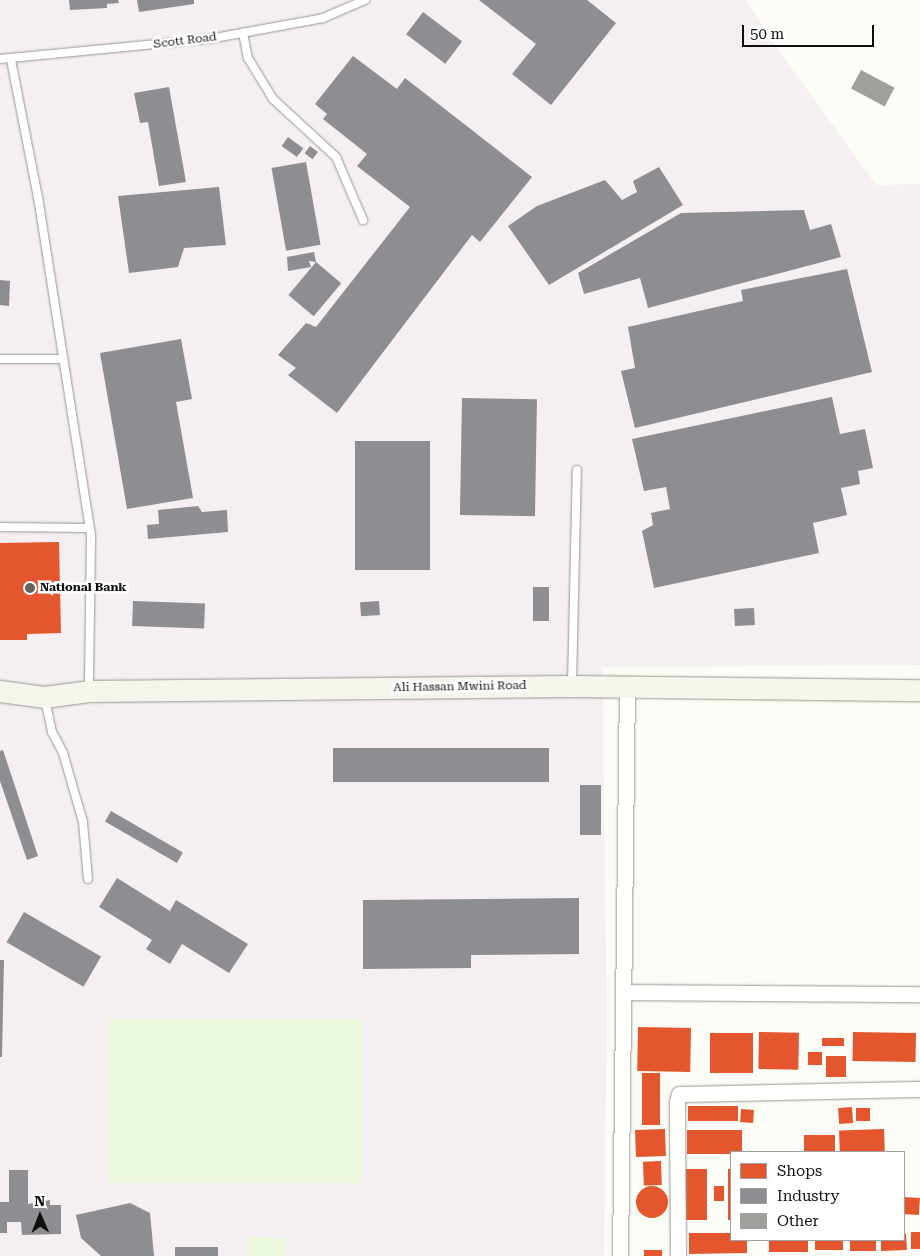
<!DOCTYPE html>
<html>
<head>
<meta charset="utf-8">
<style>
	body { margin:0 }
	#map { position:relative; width:920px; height:1256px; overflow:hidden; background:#fcfcf6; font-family:"Roboto Serif",serif }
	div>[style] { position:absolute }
	.industrial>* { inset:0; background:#f5eff2 }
	.pitch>* { inset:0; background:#ebf8de; transform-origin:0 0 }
	.shops>* { inset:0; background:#e4572e; transform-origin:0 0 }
	.round { border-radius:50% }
	.industry>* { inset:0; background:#8d8d92; transform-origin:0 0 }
	.building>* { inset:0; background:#a09f9b; transform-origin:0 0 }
	.roads { filter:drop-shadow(0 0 1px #969694) drop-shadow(0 0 1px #969694) }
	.lane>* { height:8px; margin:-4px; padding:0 4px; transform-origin:4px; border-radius:4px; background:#fffffe }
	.street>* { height:15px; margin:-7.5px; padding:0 7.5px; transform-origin:7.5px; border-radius:7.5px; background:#fffffe }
	.secondary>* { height:21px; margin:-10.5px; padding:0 10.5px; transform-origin:10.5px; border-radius:10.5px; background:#f5f6eb }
	.dots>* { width:14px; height:14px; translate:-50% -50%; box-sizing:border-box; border:2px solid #fff; border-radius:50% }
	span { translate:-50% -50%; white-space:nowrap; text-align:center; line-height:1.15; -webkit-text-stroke:5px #fff; paint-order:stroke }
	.street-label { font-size:12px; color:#101010 }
	.poi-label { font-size:12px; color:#101010; font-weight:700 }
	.left { translate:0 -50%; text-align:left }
	.legend { position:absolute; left:730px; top:1151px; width:175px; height:90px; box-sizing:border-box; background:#fff; border:1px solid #9f9f9f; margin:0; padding:6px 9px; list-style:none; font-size:15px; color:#101010 }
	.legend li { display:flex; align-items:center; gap:10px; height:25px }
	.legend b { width:25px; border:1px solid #9f9f9f }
	.north { position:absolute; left:15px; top:1191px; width:50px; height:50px; -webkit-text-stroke:4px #fff; paint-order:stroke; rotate:359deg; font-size:14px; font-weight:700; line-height:20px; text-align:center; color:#101010 }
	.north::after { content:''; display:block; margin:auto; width:18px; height:22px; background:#101010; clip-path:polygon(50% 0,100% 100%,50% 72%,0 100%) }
	.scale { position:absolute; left:742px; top:25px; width:132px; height:22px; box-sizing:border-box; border:2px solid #101010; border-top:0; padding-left:6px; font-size:15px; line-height:18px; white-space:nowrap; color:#101010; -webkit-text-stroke:4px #fff; paint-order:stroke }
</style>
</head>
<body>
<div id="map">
	<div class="industrial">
		<div style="clip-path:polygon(0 0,746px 0,772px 41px,876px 185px,920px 184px,920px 665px,602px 667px,607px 1014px,604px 1256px,0 1256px)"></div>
	</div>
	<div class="pitch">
		<div style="left:362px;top:1019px;width:164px;height:253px;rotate:90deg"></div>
		<div style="left:247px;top:1237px;width:39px;height:19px;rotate:1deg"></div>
	</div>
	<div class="shops">
		<div style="clip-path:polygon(59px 542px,61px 633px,27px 634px,27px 640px,0 640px,0 543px)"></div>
		<div style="left:638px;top:1027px;width:53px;height:44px;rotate:1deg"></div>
		<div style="left:759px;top:1032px;width:40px;height:37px;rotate:1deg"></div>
		<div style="left:853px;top:1032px;width:63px;height:29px;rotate:1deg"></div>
		<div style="left:710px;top:1033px;width:43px;height:40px"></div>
		<div style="left:822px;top:1038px;width:22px;height:8px"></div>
		<div style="left:822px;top:1052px;width:13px;height:14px;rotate:90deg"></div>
		<div style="left:826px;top:1056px;width:20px;height:21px"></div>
		<div style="left:642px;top:1073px;width:18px;height:52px"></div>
		<div style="left:688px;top:1106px;width:50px;height:15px"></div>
		<div style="left:852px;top:1107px;width:16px;height:14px;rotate:86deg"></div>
		<div style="left:856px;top:1108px;width:14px;height:13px"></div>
		<div style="left:741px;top:1109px;width:13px;height:13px;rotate:4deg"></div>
		<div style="left:665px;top:1129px;width:27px;height:30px;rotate:88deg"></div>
		<div style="left:884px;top:1129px;width:23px;height:45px;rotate:88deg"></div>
		<div style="left:687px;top:1130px;width:55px;height:24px"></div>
		<div style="left:804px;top:1135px;width:31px;height:17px"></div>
		<div style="left:661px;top:1161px;width:24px;height:18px;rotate:88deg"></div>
		<div style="left:685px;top:1169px;width:22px;height:51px"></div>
		<div style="left:728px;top:1169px;width:3px;height:51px"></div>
		<div style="left:714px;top:1186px;width:10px;height:15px"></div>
		<div class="round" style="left:636px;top:1186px;width:32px;height:32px"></div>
		<div style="left:904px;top:1197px;width:16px;height:17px;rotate:4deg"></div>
		<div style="left:911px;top:1232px;width:9px;height:17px"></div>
		<div style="clip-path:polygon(689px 1233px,731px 1233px,731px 1240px,747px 1240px,747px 1253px,689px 1254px)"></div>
		<div style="clip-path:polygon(904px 1234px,906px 1234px,907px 1250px,881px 1251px,881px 1240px,904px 1240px)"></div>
		<div style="left:769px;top:1240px;width:39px;height:12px"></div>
		<div style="left:815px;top:1240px;width:28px;height:10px"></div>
		<div style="left:850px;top:1240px;width:26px;height:11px"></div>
		<div style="left:644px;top:1250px;width:18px;height:6px"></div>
	</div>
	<div class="industry">
		<div style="clip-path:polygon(69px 0,118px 0,119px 3px,107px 4px,107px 8px,70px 10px)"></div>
		<div style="clip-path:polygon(137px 0,194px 0,194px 4px,139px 12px)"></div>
		<div style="clip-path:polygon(479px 0,587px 0,616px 23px,551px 105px,512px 74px,536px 44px)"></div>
		<div style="left:423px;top:12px;width:49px;height:28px;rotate:37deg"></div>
		<div style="clip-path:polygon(353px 56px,397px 89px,405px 78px,532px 177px,480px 242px,472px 235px,337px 413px,288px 375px,296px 368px,278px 355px,306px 323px,316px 327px,410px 207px,357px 166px,367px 154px,323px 119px,327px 114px,315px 104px)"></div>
		<div style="clip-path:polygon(169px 87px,186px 182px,159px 186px,148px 122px,140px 123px,134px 93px)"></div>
		<div style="left:288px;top:137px;width:19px;height:11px;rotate:36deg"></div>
		<div style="left:310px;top:146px;width:10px;height:9px;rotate:37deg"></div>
		<div style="left:306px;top:162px;width:84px;height:35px;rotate:80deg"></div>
		<div style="clip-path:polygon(659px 167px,683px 205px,549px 285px,508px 226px,537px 206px,605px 180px,622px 200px,637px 192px,633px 181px)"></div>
		<div style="clip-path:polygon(219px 187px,226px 245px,184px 248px,178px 267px,129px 273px,118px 196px)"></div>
		<div style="clip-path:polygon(804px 210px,810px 230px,831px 224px,841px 257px,648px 308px,640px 278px,584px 294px,578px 273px,681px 213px)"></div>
		<div style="clip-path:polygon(314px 252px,316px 262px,309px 261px,311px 267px,288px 271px,287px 257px)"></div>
		<div style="left:316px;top:262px;width:33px;height:43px;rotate:40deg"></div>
		<div style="clip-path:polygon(847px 269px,872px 372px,635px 428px,621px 371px,635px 368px,628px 327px,743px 301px,741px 290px)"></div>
		<div style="clip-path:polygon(0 280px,10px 281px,9px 306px,0 305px)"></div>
		<div style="clip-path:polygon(181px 339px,192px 399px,176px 402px,193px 498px,127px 509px,100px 353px)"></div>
		<div style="clip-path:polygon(832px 397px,840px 434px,865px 429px,873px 468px,858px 471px,860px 484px,841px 488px,847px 515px,813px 523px,819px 553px,654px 588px,642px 531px,653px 525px,651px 513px,670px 509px,666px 487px,644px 491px,632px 439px)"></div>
		<div style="left:462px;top:398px;width:75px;height:117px;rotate:1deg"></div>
		<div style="left:355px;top:441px;width:75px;height:129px"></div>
		<div style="clip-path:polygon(198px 506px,202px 512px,227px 510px,228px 532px,148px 539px,147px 525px,159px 524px,158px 510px)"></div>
		<div style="left:533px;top:587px;width:16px;height:34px"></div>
		<div style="left:133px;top:601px;width:72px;height:25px;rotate:2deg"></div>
		<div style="left:379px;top:601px;width:14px;height:19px;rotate:86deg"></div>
		<div style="left:754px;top:608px;width:17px;height:20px;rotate:87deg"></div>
		<div style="left:333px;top:748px;width:216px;height:34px"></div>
		<div style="clip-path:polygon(3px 750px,38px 856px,27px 860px,0 781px,0 751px)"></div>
		<div style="left:580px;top:785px;width:21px;height:50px"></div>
		<div style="left:111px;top:811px;width:83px;height:12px;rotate:30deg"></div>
		<div style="clip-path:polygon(117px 878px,170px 911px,176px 900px,248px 944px,229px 973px,182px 944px,170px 964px,146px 949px,152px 940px,99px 907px)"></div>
		<div style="clip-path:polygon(579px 898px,579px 954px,471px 955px,471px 968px,363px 969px,363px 900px)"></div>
		<div style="left:24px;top:912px;width:89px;height:35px;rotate:30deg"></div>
		<div style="clip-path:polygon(0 960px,4px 960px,2px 1057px,0 1057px)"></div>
		<div style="clip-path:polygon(9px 1170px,28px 1170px,28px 1204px,50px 1200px,50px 1205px,61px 1205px,61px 1234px,22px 1235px,21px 1222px,7px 1222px,7px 1233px,0 1233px,0 1202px,9px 1202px)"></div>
		<div style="clip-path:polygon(130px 1203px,150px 1213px,154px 1256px,101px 1256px,81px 1238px,76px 1215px)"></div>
		<div style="left:175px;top:1247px;width:43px;height:9px"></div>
	</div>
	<div class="building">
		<div style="left:861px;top:70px;width:38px;height:21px;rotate:28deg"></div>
	</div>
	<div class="roads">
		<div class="lane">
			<div style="left:243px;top:33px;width:25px;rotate:79deg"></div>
			<div style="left:248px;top:58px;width:48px;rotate:58.6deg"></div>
			<div style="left:273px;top:99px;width:86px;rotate:42.6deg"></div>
			<div style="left:336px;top:157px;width:69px;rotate:66.8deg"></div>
			<div style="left:0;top:59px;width:210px;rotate:-5.5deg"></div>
			<div style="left:209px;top:39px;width:116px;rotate:-10.4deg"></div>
			<div style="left:323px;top:18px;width:46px;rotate:-23.2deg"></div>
			<div style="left:11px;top:60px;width:140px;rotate:78.9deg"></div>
			<div style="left:38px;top:197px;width:344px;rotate:81.1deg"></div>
			<div style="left:91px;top:537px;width:152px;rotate:90.8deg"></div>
			<div style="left:0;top:359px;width:62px"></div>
			<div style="left:0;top:527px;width:89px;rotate:0.6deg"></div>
			<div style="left:572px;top:684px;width:214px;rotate:-88.7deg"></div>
			<div style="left:45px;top:699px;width:34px;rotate:78deg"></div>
			<div style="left:52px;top:732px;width:24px;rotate:62deg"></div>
			<div style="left:63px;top:753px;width:72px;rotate:73.8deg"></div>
			<div style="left:83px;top:822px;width:57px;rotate:85deg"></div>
		</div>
		<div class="street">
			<div style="left:623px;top:992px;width:297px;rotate:0.4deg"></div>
			<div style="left:620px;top:1256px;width:570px;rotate:-89.3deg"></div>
			<div style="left:678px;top:1256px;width:154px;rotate:-90.4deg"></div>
			<div style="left:677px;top:1102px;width:8px;rotate:-76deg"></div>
			<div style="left:679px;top:1094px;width:241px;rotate:-1.2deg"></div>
		</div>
		<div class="secondary">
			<div style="left:0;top:691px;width:44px;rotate:7.8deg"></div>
			<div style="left:44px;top:697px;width:45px;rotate:-7.6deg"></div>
			<div style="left:89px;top:691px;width:483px;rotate:-0.6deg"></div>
			<div style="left:572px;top:686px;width:348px;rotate:0.7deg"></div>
		</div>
	</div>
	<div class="dots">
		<div style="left:30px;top:588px;background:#636360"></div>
	</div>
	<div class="street-label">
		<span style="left:185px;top:41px;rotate:-7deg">Scott Road</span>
		<span style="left:460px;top:687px;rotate:-1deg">Ali Hassan Mwini Road</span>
	</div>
	<div class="poi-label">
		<span class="left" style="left:40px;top:588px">National Bank</span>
	</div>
	<ul class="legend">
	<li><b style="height:14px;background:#e4572e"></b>Shops</li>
	<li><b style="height:14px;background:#8d8d92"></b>Industry</li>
	<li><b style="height:14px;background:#a09f9b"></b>Other</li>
	</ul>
	<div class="north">N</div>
	<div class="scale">50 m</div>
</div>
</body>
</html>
